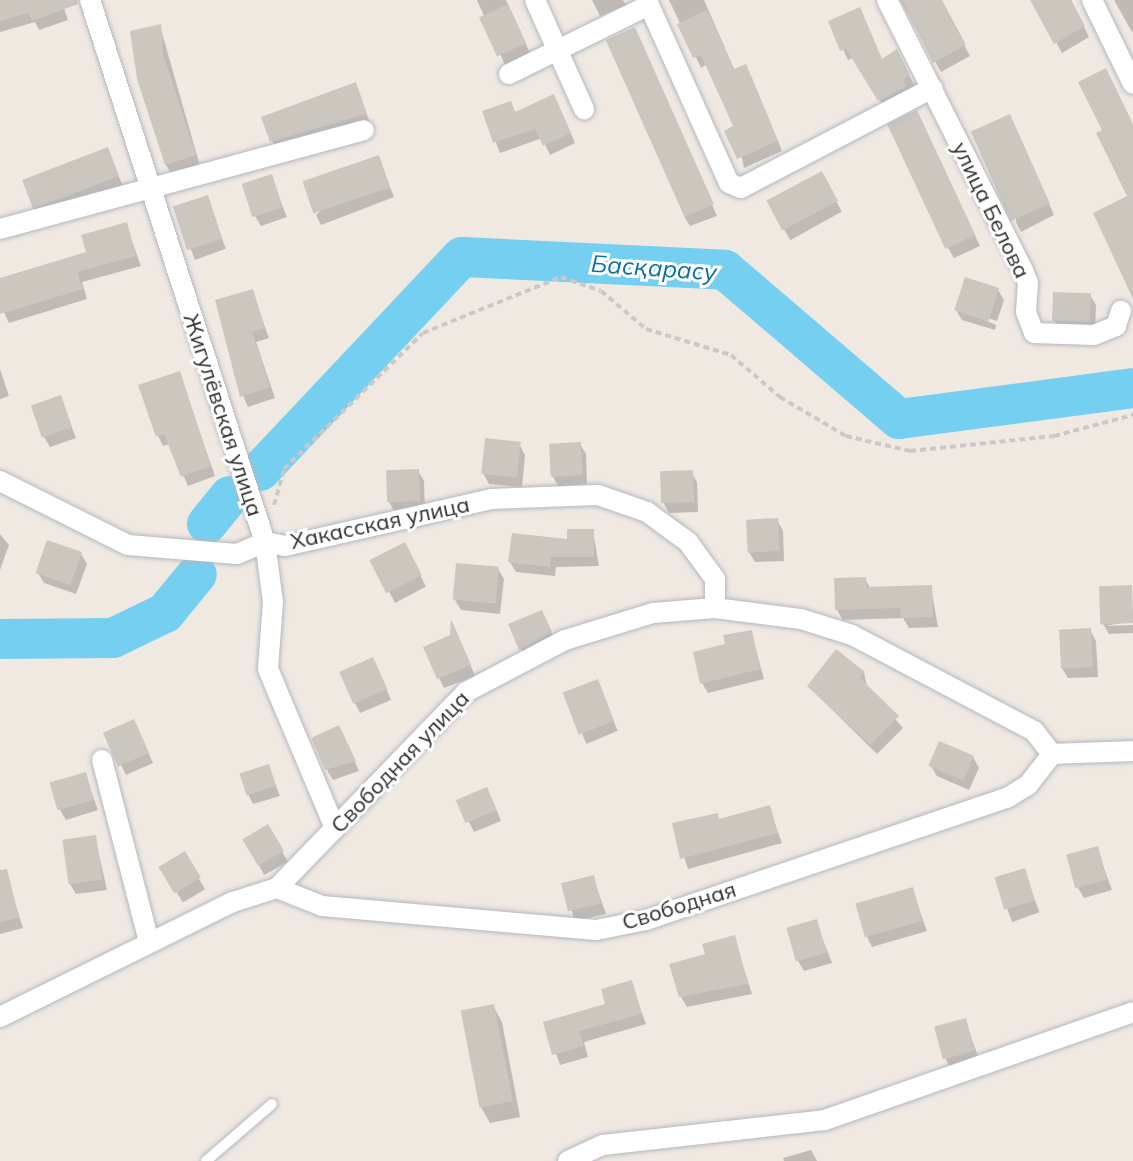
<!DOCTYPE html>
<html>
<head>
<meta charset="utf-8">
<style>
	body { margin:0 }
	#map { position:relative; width:1133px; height:1161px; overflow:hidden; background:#efe9e1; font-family:Mulish,sans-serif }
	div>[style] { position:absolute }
	.shadow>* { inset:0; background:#0003; transform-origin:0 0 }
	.river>* { height:40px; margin:-20px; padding:0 20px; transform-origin:20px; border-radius:20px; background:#75cff0 }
	.building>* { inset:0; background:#cbc7bf; transform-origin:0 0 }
	.path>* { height:4px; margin-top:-2px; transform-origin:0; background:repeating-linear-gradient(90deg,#c9c9c9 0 6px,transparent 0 10px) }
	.roads { filter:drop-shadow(0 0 2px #b4b7c1) drop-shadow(0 0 2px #b4b7c1) }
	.service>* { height:10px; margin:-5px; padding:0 5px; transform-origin:5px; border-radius:5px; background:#fff }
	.minor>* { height:20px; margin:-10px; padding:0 10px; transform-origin:10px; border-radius:10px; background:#fff }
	span { translate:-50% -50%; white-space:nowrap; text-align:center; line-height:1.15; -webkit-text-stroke:6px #fff; paint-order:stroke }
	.street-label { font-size:22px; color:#2e2e2e }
	.water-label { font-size:24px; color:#0d6fa3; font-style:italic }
</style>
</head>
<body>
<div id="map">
	<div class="shadow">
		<div style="clip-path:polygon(0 0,61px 0,68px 20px,39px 30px,35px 22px,0 32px)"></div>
		<div style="clip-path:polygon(477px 0,506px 0,530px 53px,505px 65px)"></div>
		<div style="clip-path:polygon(592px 0,623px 0,626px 5px,600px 16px)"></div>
		<div style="clip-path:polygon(669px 0,704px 0,735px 71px,751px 76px,782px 151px,744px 168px,736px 127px,707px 64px,701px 68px)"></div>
		<div style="clip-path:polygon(900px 0,940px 0,970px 56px,941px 72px)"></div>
		<div style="clip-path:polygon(1033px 0,1071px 0,1089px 37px,1062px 53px)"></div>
		<div style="clip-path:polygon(1114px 0,1133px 0,1133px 31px,1132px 32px)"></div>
		<div style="clip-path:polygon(830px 22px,883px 61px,902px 62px,915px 86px,886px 110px,854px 58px,848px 60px)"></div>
		<div style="clip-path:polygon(160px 26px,200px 166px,172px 175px,166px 165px)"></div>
		<div style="clip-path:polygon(640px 39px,717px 216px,690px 226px,684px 216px)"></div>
		<div style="clip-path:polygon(355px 85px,371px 125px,278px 151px,272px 141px)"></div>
		<div style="clip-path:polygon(510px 103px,516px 113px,559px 107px,575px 143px,550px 155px,542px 138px,500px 153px,484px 112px)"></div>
		<div style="clip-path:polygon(922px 123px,980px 246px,954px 258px,948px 248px)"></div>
		<div style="clip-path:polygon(1015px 127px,1054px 215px,1021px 232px,1016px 222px)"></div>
		<div style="clip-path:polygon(107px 150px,123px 186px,39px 216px,33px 206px)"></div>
		<div style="clip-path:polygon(378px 157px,394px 197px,321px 225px,316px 215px)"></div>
		<div style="left:821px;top:174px;width:43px;height:59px;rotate:61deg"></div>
		<div style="clip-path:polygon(271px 177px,287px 217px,261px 226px,255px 216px)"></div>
		<div style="left:207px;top:197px;width:55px;height:33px;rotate:70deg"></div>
		<div style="clip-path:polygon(126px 225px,141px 266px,82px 282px,87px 299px,9px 323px,0 304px,0 280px,88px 253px)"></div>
		<div style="clip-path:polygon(998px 290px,1004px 300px,997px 321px,962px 310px,996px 325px,995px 330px,962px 320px,956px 310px)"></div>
		<div style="clip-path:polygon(252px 291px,269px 338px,256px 342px,275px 398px,248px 407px,233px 372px,238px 370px)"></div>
		<div style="clip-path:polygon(1090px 295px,1096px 305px,1095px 332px,1060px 330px,1054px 320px)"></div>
		<div style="clip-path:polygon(0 369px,9px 396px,0 399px)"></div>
		<div style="clip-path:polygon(179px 373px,215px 476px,188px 486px,170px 444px,163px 446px,158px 436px)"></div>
		<div style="clip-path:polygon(60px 398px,76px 438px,50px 447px,44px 437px)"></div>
		<div style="clip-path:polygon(519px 444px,525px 455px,522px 487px,489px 484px,483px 473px)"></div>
		<div style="clip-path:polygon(580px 444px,586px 454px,587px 484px,558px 486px,552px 475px)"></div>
		<div style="clip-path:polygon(418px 471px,424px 481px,425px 511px,395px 512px,389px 502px)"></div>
		<div style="clip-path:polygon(691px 472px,697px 482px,698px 512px,669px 513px,663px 502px)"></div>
		<div style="clip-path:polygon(777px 520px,783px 531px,784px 561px,755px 562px,749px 552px)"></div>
		<div style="clip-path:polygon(593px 531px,599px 566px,556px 567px,555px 576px,516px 572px,510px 562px)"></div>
		<div style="clip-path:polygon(0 534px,9px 545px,0 570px)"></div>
		<div style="left:404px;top:545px;width:47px;height:35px;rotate:62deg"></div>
		<div style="clip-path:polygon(81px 554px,87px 564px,76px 594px,44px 583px,38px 573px)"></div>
		<div style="clip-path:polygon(498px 569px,504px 579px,500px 614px,461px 610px,455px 600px)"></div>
		<div style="clip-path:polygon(865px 579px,871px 589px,931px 587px,938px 627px,909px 628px,903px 618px,843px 620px,837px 610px)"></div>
		<div style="clip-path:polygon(1131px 587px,1133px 621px,1105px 626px,1133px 625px,1133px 633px,1109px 634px,1103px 624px)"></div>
		<div style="clip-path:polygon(547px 623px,556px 643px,526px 659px,521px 649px)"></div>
		<div style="clip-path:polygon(1090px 630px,1096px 641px,1098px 677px,1068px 678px,1062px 668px)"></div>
		<div style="clip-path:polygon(456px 631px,475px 676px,444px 688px,439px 678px)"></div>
		<div style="clip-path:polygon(751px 632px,764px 679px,708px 693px,702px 683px,728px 646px)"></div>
		<div style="clip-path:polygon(378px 669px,391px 700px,360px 713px,355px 703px)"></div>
		<div style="clip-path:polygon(864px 673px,867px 687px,903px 728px,877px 754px,809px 687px)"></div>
		<div style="left:597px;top:682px;width:53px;height:34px;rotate:67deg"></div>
		<div style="clip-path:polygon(139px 732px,153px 763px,126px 775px,106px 734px)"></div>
		<div style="clip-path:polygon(344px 737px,359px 771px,333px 780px,327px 770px)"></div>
		<div style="clip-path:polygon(973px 757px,979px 768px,969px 790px,937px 776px,931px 766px)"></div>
		<div style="clip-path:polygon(268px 766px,280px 796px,253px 804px,248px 794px)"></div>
		<div style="clip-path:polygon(85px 774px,98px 810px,66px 820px,60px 810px)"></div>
		<div style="clip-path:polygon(492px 799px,501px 821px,474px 832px,459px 802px)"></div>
		<div style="clip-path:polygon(769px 808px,782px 843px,688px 869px,674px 825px,720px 821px)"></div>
		<div style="left:268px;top:826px;width:41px;height:27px;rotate:61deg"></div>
		<div style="clip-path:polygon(95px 837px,107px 890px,76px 894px,70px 884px)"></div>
		<div style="clip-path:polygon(1097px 849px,1112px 890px,1084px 898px,1078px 888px)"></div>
		<div style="left:184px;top:854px;width:41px;height:26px;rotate:59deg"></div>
		<div style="left:1024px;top:870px;width:45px;height:29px;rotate:70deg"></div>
		<div style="clip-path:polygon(593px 877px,606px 914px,575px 921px,563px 884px)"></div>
		<div style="clip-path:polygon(9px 883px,23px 928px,0 934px,0 885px)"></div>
		<div style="clip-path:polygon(912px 890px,927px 931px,872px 947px,867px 937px)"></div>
		<div style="clip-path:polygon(816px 922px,832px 963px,804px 971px,798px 961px)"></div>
		<div style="clip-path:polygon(734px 938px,752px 994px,687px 1007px,681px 997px)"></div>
		<div style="clip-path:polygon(631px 983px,646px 1024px,584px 1042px,588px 1057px,560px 1065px,545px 1023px,608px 1005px)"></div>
		<div style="clip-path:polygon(493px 1006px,502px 1022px,520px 1117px,490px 1123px,481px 1107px,463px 1012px)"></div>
		<div style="clip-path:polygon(965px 1020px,980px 1062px,952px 1070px,946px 1060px)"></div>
		<div style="clip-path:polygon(811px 1150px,817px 1161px,784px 1161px,783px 1158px)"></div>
	</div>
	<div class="river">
		<div style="left:260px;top:471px;width:294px;rotate:-46.7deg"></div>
		<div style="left:462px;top:257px;width:263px;rotate:2.8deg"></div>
		<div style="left:725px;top:270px;width:229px;rotate:40.6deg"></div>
		<div style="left:899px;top:419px;width:236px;rotate:-7.5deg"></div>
		<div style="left:207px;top:524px;width:36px;rotate:-51deg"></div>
		<div style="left:0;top:639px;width:113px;rotate:-0.5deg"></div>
		<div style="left:113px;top:638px;width:58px;rotate:-25.7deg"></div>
		<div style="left:165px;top:613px;width:50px;rotate:-50.6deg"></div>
	</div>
	<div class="building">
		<div style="clip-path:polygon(0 0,77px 0,78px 4px,32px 21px,29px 13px,0 21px)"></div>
		<div style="clip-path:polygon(902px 0,942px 0,966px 45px,933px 63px)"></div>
		<div style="clip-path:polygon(1030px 0,1071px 0,1085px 26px,1054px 44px)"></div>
		<div style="left:508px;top:4px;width:43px;height:32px;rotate:65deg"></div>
		<div style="clip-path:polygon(860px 7px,882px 59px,897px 49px,910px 75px,903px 79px,906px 87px,878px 101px,846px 49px,840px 51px,828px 21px)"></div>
		<div style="clip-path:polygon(707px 10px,734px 69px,746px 64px,778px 141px,737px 159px,724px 131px,733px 126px,701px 55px,693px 58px,677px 24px)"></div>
		<div style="clip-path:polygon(161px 24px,163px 54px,196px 155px,165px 165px,137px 79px,130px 31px)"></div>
		<div style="left:635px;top:27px;width:194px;height:32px;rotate:66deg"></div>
		<div style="clip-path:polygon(1106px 68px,1133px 124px,1133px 299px,1093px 213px,1127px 196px,1096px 133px,1102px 130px,1078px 82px)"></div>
		<div style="clip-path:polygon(356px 82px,367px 114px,270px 142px,261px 117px)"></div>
		<div style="clip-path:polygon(554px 94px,571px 133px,543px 146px,535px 129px,493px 143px,482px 111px,511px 101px,515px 112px)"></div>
		<div style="left:917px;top:110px;width:138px;height:33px;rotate:65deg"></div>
		<div style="left:1010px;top:114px;width:98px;height:43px;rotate:66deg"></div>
		<div style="left:108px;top:147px;width:31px;height:92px;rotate:69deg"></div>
		<div style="left:379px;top:155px;width:34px;height:81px;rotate:71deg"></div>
		<div style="left:822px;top:171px;width:34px;height:63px;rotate:62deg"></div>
		<div style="left:272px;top:174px;width:35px;height:32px;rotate:72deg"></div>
		<div style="left:208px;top:195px;width:46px;height:37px;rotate:72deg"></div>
		<div style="clip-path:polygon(127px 222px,136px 256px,77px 272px,83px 289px,0 314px,0 278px,86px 252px,81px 235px)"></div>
		<div style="left:965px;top:277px;width:36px;height:35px;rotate:18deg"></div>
		<div style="clip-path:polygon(253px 289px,265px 328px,252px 332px,270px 387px,240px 397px,215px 300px)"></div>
		<div style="left:1053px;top:292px;width:38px;height:29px;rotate:2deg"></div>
		<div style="clip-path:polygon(180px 371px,211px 466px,181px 477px,164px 434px,156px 437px,138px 385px)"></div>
		<div style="left:61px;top:395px;width:34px;height:32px;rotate:71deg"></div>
		<div style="left:485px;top:438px;width:36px;height:36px;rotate:6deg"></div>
		<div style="left:581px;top:442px;width:33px;height:32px;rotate:87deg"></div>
		<div style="left:419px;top:469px;width:32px;height:33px;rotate:88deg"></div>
		<div style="left:693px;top:470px;width:32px;height:33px;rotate:88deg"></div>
		<div style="left:778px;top:518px;width:33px;height:32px;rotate:87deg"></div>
		<div style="clip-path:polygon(567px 529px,594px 529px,594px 557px,551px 557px,550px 567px,508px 562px,512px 533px,567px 539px)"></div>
		<div style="left:47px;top:540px;width:37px;height:35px;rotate:19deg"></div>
		<div style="left:405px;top:542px;width:37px;height:40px;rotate:63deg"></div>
		<div style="left:456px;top:563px;width:43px;height:37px;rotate:5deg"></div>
		<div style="clip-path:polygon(866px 577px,867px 587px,932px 585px,933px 617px,901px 618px,900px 608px,835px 610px,834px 578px)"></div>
		<div style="left:1132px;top:585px;width:38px;height:33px;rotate:88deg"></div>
		<div style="clip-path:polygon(542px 610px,552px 632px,519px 650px,508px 624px)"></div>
		<div style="clip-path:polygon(451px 619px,471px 665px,437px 679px,423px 647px,450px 635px)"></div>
		<div style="left:1091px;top:628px;width:39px;height:32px;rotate:87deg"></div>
		<div style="clip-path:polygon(752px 630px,760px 669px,700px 684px,693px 652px,725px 644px,723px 635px)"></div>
		<div style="clip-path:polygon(836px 649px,865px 672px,860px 678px,899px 716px,870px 745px,807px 686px)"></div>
		<div style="left:373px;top:657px;width:35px;height:37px;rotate:66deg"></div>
		<div style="left:598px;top:679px;width:45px;height:38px;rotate:69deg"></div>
		<div style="left:134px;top:719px;width:37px;height:34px;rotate:66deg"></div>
		<div style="clip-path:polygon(339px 725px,356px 761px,325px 770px,311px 738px)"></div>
		<div style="left:939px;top:741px;width:38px;height:27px;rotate:23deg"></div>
		<div style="left:269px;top:764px;width:23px;height:31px;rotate:72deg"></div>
		<div style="left:86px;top:772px;width:29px;height:38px;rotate:74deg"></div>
		<div style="left:487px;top:787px;width:25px;height:34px;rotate:67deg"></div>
		<div style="clip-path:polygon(770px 805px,778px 833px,680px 859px,672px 823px,718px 813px,719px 819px)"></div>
		<div style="left:268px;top:824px;width:31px;height:30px;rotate:59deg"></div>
		<div style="left:96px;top:835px;width:45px;height:34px;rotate:82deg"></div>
		<div style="left:1098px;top:846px;width:35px;height:33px;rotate:75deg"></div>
		<div style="left:185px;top:851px;width:31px;height:31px;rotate:59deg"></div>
		<div style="left:1025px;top:868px;width:34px;height:32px;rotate:73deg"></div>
		<div style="clip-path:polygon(7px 869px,19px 918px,0 922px,0 870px)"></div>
		<div style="left:594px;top:875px;width:29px;height:34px;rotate:76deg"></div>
		<div style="left:913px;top:887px;width:35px;height:60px;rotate:74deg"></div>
		<div style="left:817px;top:919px;width:35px;height:32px;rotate:74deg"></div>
		<div style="clip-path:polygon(735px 935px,748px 984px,679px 997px,669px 964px,705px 954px,702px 944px)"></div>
		<div style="clip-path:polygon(632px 980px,642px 1014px,579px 1031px,584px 1046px,552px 1055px,543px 1022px,605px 1004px,601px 989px)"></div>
		<div style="left:494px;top:1004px;width:99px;height:34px;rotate:79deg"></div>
		<div style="left:966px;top:1018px;width:34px;height:33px;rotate:75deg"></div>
	</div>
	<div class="path">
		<div style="left:274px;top:505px;width:37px;rotate:-74deg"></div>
		<div style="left:284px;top:469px;width:194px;rotate:-44.4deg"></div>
		<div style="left:423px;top:333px;width:149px;rotate:-22.1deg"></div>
		<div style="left:561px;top:277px;width:42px;rotate:19.3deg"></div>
		<div style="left:601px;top:291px;width:59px;rotate:40.2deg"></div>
		<div style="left:646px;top:329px;width:89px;rotate:17deg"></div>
		<div style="left:731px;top:355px;width:65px;rotate:40.6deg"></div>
		<div style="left:780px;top:397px;width:77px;rotate:30.6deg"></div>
		<div style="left:846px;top:436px;width:66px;rotate:13.2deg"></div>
		<div style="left:910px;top:451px;width:145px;rotate:-5.9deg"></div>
		<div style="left:1054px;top:436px;width:82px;rotate:-14.9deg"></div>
	</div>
	<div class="roads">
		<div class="service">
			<div style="left:206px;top:1161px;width:87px;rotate:-40.8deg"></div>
		</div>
		<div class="minor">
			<div style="left:90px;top:0;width:570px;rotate:72.11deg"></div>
			<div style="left:265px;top:542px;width:61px;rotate:82.4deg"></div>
			<div style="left:273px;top:602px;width:67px;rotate:94.3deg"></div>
			<div style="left:268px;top:669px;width:173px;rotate:67.2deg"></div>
			<div style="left:535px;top:0;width:120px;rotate:65.8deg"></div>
			<div style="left:887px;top:0;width:302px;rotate:63.3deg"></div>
			<div style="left:1023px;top:270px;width:14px;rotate:69deg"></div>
			<div style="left:1028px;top:283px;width:29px;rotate:94deg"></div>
			<div style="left:1026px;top:312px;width:22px;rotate:69deg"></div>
			<div style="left:1034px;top:333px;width:60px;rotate:1.9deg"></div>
			<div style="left:1094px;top:335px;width:24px;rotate:-22deg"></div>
			<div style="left:1116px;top:326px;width:16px;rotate:-72deg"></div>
			<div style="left:1092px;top:0;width:93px;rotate:64deg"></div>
			<div style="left:649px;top:5px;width:195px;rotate:65.8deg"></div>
			<div style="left:729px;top:183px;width:13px;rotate:23deg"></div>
			<div style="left:741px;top:188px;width:216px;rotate:-27.6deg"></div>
			<div style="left:509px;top:74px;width:156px;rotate:-26.2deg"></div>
			<div style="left:649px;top:5px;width:5px;rotate:-112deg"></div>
			<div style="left:0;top:229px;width:377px;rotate:-15.2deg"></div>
			<div style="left:0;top:481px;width:143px;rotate:26.6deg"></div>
			<div style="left:128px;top:545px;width:109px;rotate:4.7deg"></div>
			<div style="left:237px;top:554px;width:30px;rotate:-23deg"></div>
			<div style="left:265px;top:542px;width:20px;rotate:11deg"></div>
			<div style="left:285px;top:546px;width:212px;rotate:-12.8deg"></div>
			<div style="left:492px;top:499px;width:106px;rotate:-2.2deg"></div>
			<div style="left:598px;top:495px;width:52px;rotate:19.1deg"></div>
			<div style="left:647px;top:512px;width:51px;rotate:36.2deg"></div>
			<div style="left:688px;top:542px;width:46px;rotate:53.9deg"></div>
			<div style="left:715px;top:579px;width:29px;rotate:90deg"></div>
			<div style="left:1052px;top:754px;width:81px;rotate:-2.1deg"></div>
			<div style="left:102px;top:760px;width:188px;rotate:75.5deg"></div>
			<div style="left:277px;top:888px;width:48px;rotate:21.8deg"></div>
			<div style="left:322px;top:906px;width:275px;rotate:5deg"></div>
			<div style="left:596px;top:930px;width:51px;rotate:-11.3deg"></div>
			<div style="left:646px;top:920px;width:381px;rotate:-18.7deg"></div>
			<div style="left:1007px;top:798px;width:25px;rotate:-32deg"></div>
			<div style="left:1028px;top:785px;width:39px;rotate:-52deg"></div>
			<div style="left:0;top:1017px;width:260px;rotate:-26.3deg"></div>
			<div style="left:233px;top:902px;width:46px;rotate:-17.7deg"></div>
			<div style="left:277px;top:888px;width:272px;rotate:-46deg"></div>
			<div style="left:466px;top:692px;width:112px;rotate:-27.7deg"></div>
			<div style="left:565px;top:640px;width:92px;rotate:-17.1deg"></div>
			<div style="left:653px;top:613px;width:62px;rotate:-4.6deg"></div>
			<div style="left:715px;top:608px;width:87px;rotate:7.3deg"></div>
			<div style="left:801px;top:619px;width:53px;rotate:17.4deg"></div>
			<div style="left:852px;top:635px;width:206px;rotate:27.8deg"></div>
			<div style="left:1034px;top:731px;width:29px;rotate:52deg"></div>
			<div style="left:568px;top:1161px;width:38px;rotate:-25deg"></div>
			<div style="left:603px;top:1145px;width:223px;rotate:-6.4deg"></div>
			<div style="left:825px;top:1120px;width:326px;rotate:-19.3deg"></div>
		</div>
	</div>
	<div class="street-label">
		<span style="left:991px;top:210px;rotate:64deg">улица Белова</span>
		<span style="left:223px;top:415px;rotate:72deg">Жигулёвская улица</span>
		<span style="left:380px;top:523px;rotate:-12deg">Хакасская улица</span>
		<span style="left:400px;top:762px;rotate:-46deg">Свободная улица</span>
		<span style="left:679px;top:906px;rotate:-17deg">Свободная</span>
	</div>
	<div class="water-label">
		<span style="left:654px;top:268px;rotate:4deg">Басқарасу</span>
	</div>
</div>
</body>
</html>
